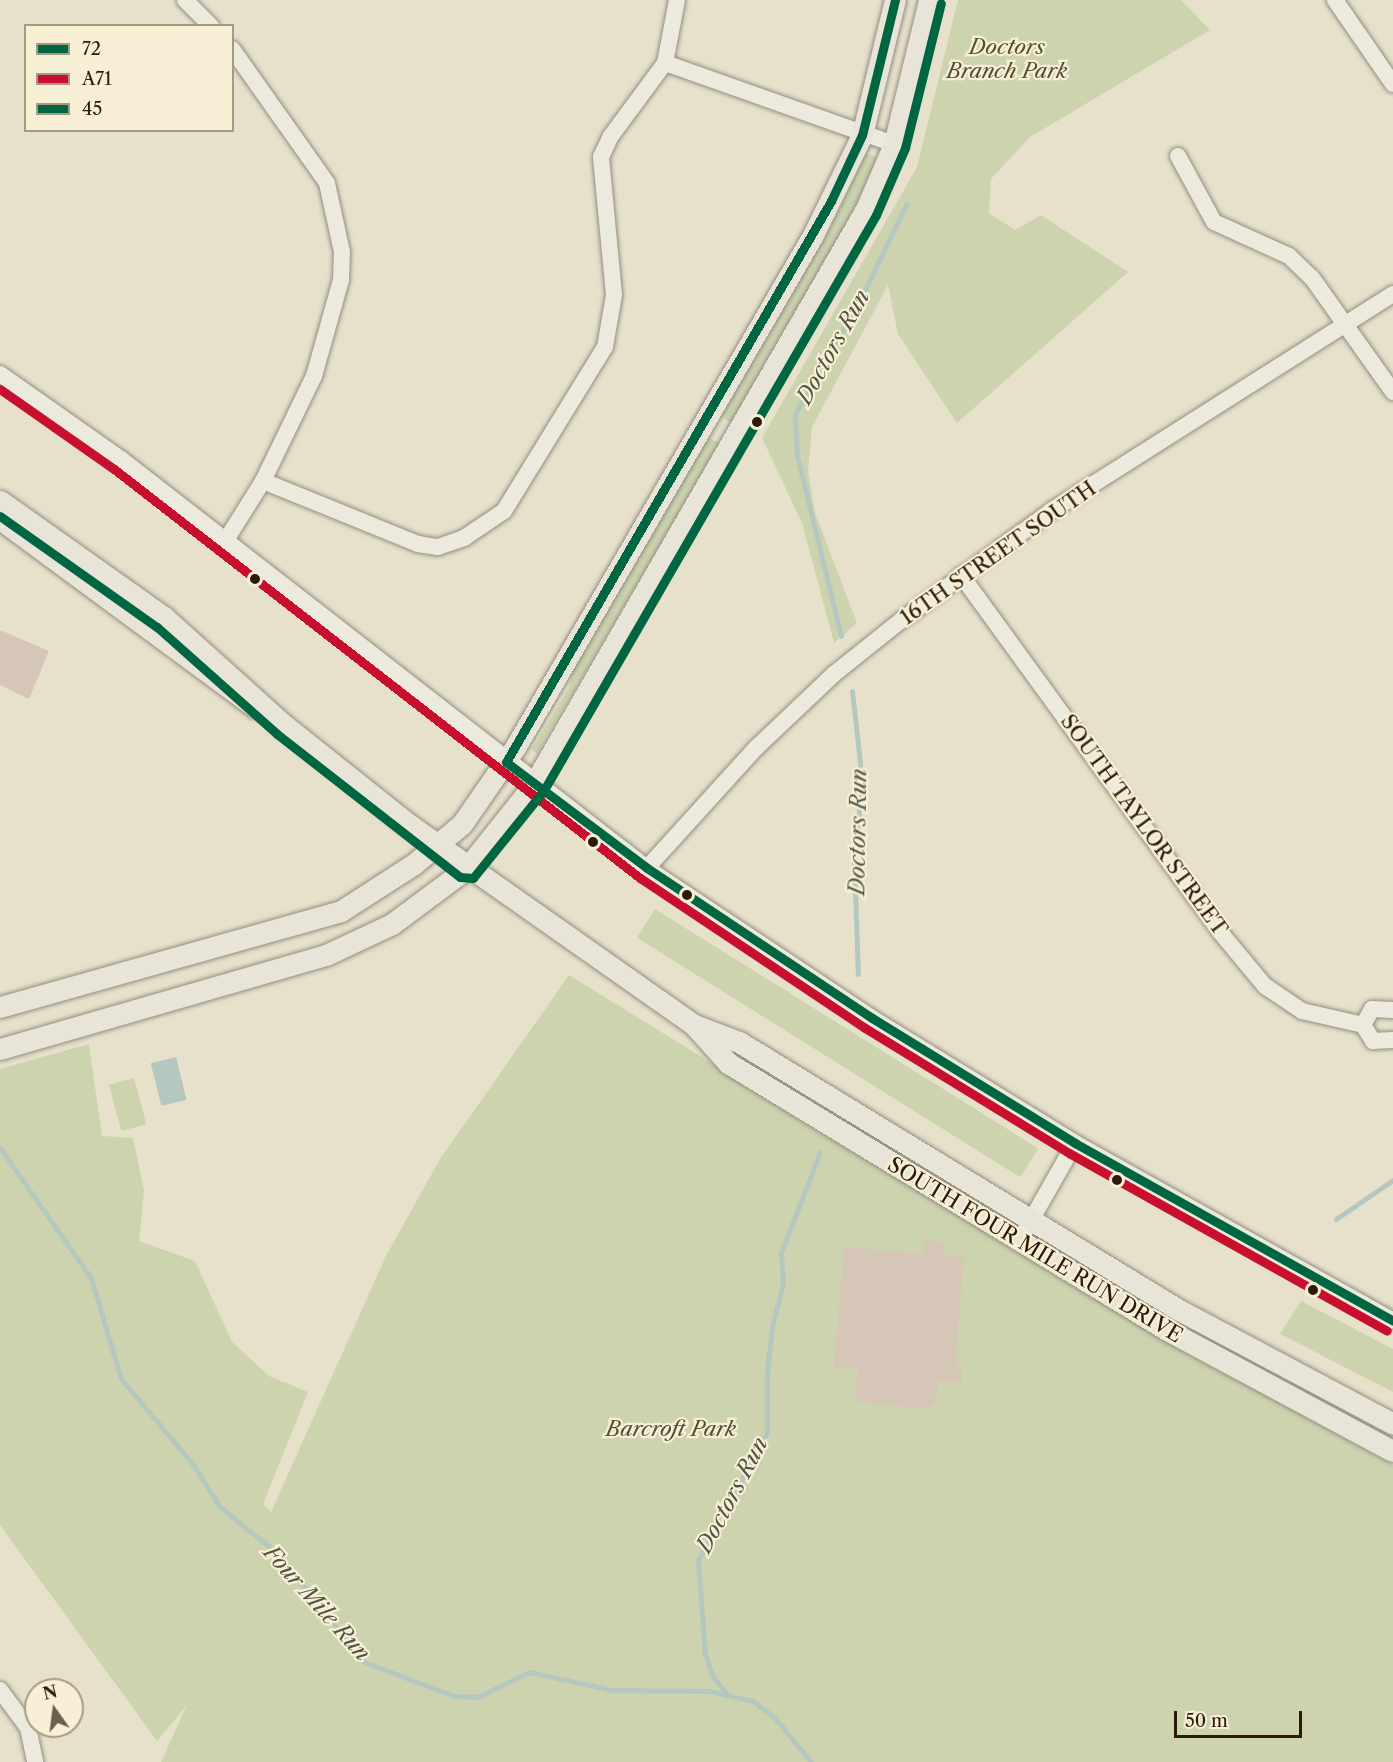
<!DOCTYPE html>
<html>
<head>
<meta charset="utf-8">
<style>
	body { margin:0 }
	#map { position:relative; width:1393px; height:1762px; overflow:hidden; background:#e7e1cb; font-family:"Libre Caslon Text",serif }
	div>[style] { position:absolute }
	.green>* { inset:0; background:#ccd3ae; transform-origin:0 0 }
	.water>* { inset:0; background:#b5c8bf; transform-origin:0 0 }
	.stream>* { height:5px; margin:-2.5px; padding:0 2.5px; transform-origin:2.5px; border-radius:2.5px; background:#b5c8bf }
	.building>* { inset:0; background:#d5c6b8 }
	.roads { filter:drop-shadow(0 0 2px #948e81) drop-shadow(0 0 2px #948e81) }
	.minor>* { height:16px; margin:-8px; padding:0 8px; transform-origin:8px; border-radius:8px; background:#ece9dd }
	.major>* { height:21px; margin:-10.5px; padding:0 10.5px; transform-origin:10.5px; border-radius:10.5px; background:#e8e4d8 }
	.bus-1>* { height:9px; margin:-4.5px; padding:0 4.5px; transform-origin:4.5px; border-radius:4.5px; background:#006641 }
	.bus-2>* { height:9px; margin:-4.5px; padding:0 4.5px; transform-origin:4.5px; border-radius:4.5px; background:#c8102e }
	.bus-3>* { height:9px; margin:-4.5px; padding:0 4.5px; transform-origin:4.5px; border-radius:4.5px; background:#006641 }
	.dots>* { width:16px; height:16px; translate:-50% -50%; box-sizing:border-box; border:3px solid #f8f0d5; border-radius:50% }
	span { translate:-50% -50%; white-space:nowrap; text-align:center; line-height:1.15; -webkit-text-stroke:4.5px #f8f0d5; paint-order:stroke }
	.park-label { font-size:21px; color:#554d34; font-style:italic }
	.street-label { font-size:21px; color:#2c190a }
	.water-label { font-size:22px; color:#545348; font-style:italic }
	.legend { position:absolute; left:24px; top:24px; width:210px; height:108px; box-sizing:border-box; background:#f8f0d5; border:2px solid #a69a84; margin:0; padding:8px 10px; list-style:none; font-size:18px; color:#2c190a }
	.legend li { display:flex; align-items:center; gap:12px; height:30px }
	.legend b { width:30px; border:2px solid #a69a84 }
	.north { position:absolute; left:24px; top:1678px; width:60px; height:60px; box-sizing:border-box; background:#f8f0d5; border:2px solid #a69a84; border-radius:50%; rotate:346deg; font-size:16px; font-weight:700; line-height:24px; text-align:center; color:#2c190a }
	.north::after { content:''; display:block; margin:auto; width:21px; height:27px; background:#6d5f4e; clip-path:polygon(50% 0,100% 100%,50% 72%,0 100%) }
	.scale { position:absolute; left:1174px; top:1711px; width:128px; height:27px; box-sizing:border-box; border:3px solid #2c190a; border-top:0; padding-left:8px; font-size:18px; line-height:21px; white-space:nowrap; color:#2c190a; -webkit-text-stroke:4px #f8f0d5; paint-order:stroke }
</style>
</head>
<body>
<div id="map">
	<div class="green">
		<div style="clip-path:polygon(958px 0,1181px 0,1210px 30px,1030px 137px,991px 179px,989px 213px,1015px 230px,1041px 215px,1128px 272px,957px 423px,898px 334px,888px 285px,812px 427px,808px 471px,815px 513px,857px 623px,834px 643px,802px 523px,762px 438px,917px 167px)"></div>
		<div style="clip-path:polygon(865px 153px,879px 159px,840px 239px,731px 423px,719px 415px,840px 208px)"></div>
		<div style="clip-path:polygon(706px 436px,720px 443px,537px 754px,532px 749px,569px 688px,576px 657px)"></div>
		<div style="left:655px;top:909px;width:452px;height:34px;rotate:32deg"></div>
		<div style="clip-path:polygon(569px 975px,1066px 1282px,1393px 1465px,1393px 1762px,161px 1762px,187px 1705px,157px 1741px,0 1525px,0 1069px,89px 1044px,102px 1136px,133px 1138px,144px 1191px,139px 1241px,195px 1261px,232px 1342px,269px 1376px,308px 1392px,263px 1504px,271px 1512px,386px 1256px,440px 1159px)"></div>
		<div style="left:134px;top:1078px;width:48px;height:26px;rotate:75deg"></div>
		<div style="clip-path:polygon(1301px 1301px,1393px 1349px,1393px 1392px,1280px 1334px)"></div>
	</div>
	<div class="water">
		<div style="left:176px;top:1057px;width:44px;height:26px;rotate:76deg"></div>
	</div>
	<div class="stream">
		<div style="left:841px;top:636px;width:185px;rotate:-103.7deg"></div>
		<div style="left:797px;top:456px;width:42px;rotate:-92.7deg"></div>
		<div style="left:795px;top:414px;width:131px;rotate:-60.3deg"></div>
		<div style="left:860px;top:300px;width:106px;rotate:-64.2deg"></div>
		<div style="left:852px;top:691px;width:90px;rotate:83.6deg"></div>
		<div style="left:862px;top:780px;width:82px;rotate:95.6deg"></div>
		<div style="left:854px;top:862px;width:112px;rotate:88deg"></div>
		<div style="left:0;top:1148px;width:159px;rotate:55deg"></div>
		<div style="left:91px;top:1278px;width:105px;rotate:73.5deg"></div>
		<div style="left:121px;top:1379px;width:110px;rotate:49.8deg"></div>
		<div style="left:192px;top:1463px;width:52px;rotate:57.5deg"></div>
		<div style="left:220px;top:1507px;width:73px;rotate:38.9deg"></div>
		<div style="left:277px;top:1553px;width:139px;rotate:51.4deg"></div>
		<div style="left:364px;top:1662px;width:96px;rotate:20.7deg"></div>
		<div style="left:454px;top:1696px;width:24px;rotate:2deg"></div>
		<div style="left:478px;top:1697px;width:57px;rotate:-26.1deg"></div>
		<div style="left:529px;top:1672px;width:85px;rotate:12.2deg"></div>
		<div style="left:612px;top:1690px;width:98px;rotate:0.6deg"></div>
		<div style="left:710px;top:1691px;width:44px;rotate:13.1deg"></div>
		<div style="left:753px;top:1701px;width:28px;rotate:38deg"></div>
		<div style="left:775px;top:1718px;width:57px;rotate:50.7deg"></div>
		<div style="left:1336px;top:1219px;width:69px;rotate:-34.4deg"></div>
		<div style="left:727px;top:1694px;width:22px;rotate:-129deg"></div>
		<div style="left:713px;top:1677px;width:24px;rotate:-109deg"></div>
		<div style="left:705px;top:1654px;width:94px;rotate:-94.3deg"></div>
		<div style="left:698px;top:1560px;width:145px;rotate:-61.5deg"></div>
		<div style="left:767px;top:1433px;width:61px;rotate:-90deg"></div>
		<div style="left:767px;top:1372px;width:45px;rotate:-83.7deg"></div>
		<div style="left:772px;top:1327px;width:45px;rotate:-76deg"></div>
		<div style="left:783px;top:1283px;width:30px;rotate:-94deg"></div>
		<div style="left:781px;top:1253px;width:108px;rotate:-68.9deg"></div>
	</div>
	<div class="building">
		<div style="clip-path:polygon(0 630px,49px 651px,29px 699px,0 685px)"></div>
		<div style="clip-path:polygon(924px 1240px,945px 1242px,944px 1255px,964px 1256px,955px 1366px,963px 1367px,962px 1383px,940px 1381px,933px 1406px,921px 1408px,855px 1402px,858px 1369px,834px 1367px,844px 1247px,923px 1254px)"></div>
	</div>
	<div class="roads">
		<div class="minor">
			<div style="left:185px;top:0;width:37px;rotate:45deg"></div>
			<div style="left:1335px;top:0;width:102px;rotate:55.4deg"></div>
			<div style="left:665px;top:63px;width:243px;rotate:19.5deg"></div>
			<div style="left:1178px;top:156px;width:75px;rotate:61.4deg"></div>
			<div style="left:1214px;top:222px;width:82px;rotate:24.4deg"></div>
			<div style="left:1289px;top:256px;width:32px;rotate:44deg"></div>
			<div style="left:1312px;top:278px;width:140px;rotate:54.6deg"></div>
			<div style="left:0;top:374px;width:148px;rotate:35.1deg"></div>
			<div style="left:121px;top:459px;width:666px;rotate:37.87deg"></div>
			<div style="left:647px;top:868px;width:270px;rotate:33.7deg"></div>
			<div style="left:872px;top:1018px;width:238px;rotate:31.6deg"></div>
			<div style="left:1075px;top:1143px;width:364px;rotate:29.2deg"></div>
			<div style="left:263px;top:481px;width:167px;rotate:22.1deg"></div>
			<div style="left:418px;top:544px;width:20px;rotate:9deg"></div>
			<div style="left:438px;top:547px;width:28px;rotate:-19deg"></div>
			<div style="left:464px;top:538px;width:48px;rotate:-34deg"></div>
			<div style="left:504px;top:511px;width:193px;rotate:-58.4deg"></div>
			<div style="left:605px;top:347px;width:53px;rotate:-80.2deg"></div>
			<div style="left:614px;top:295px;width:139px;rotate:-95.4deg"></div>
			<div style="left:601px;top:157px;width:23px;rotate:-65deg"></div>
			<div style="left:611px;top:136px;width:91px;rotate:-53.5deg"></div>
			<div style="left:665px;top:63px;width:64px;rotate:-79.2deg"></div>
			<div style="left:226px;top:540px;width:70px;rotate:-57.9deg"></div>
			<div style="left:263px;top:481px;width:117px;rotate:-64.1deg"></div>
			<div style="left:314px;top:376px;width:100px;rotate:-74.3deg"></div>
			<div style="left:341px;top:280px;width:28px;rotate:-88deg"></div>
			<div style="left:342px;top:252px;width:71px;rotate:-102.3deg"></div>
			<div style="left:327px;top:183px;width:164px;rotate:-125.3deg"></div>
			<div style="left:961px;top:575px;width:441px;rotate:54deg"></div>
			<div style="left:1220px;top:932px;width:70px;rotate:50.2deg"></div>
			<div style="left:1265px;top:986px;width:45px;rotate:34deg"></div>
			<div style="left:1302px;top:1011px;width:63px;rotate:12.9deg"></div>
			<div style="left:647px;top:868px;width:162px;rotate:-47.8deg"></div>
			<div style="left:756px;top:748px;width:108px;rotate:-43.5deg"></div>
			<div style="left:834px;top:674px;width:88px;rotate:-38.6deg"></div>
			<div style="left:903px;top:619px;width:183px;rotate:-36.1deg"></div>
			<div style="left:1051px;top:511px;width:405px;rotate:-32.4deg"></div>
			<div style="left:1393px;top:1010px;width:21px;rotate:-177deg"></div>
			<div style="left:1372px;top:1009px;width:18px;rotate:119deg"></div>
			<div style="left:1363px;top:1025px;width:19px;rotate:58deg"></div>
			<div style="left:1373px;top:1041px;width:20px;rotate:-3deg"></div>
			<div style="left:1025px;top:1231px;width:101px;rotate:-60.4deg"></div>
			<div style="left:0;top:1690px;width:47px;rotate:53.6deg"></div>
			<div style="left:28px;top:1728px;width:35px;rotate:78deg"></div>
		</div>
		<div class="major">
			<div style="left:0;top:501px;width:202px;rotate:35.3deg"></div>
			<div style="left:165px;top:618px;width:160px;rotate:42deg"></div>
			<div style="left:284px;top:725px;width:162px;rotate:38.5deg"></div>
			<div style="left:411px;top:826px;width:346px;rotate:35.1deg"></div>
			<div style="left:694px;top:1025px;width:51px;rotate:48.2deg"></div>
			<div style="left:728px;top:1063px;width:514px;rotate:31.31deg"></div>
			<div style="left:1167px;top:1330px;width:256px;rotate:28.2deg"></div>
			<div style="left:0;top:519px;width:317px;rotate:36.4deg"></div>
			<div style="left:0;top:1007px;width:354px;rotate:-15.7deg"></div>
			<div style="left:341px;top:911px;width:87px;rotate:-32.8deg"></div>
			<div style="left:414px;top:864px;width:62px;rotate:-39.8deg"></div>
			<div style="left:462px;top:824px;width:95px;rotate:-55.3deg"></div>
			<div style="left:516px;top:746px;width:591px;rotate:-59.83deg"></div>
			<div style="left:813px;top:235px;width:111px;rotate:-63.9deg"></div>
			<div style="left:862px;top:135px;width:139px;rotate:-76.3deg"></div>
			<div style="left:697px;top:1026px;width:45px;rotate:20.9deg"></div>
			<div style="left:739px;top:1042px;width:515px;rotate:31.35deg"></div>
			<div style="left:1179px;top:1310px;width:242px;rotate:28deg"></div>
			<div style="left:0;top:1049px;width:339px;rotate:-16.1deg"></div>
			<div style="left:326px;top:955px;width:73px;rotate:-25.2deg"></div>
			<div style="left:392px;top:924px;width:94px;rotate:-36.7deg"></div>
			<div style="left:467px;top:868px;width:107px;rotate:-51.4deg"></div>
			<div style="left:534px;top:784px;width:664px;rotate:-60deg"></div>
			<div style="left:866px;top:209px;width:71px;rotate:-66.7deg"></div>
			<div style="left:894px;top:144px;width:148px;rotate:-76.3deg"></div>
		</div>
	</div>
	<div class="bus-1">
		<div style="left:895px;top:0;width:139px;rotate:103.7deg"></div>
		<div style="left:862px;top:135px;width:73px;rotate:115.2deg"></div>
		<div style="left:831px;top:201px;width:648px;rotate:120.08deg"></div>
		<div style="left:506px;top:762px;width:176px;rotate:36.9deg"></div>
		<div style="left:647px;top:868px;width:270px;rotate:33.7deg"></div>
		<div style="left:872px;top:1018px;width:238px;rotate:31.6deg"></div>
		<div style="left:1075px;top:1143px;width:364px;rotate:29.2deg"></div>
	</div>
	<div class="bus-2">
		<div style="left:0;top:389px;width:139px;rotate:35.1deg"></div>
		<div style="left:114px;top:469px;width:666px;rotate:37.87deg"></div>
		<div style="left:640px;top:878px;width:270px;rotate:33.7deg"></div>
		<div style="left:865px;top:1028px;width:239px;rotate:31.5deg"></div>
		<div style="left:1069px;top:1153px;width:364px;rotate:29.2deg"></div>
	</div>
	<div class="bus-3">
		<div style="left:0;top:516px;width:192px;rotate:35.3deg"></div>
		<div style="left:157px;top:627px;width:161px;rotate:41.7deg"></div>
		<div style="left:277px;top:734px;width:232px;rotate:38deg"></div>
		<div style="left:460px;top:877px;width:13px;rotate:4deg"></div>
		<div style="left:473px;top:878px;width:113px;rotate:-51.1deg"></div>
		<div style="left:544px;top:790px;width:664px;rotate:-60deg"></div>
		<div style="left:876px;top:215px;width:73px;rotate:-66.6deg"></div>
		<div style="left:905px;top:148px;width:149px;rotate:-76.1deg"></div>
	</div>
	<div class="dots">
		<div style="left:757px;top:422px;background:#2c190a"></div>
		<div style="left:255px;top:579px;background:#2c190a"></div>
		<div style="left:593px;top:842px;background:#2c190a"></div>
		<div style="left:687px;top:895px;background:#2c190a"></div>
		<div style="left:1117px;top:1180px;background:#2c190a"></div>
		<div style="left:1313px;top:1290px;background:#2c190a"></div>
	</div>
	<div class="park-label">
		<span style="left:1007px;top:59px">Doctors<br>Branch Park</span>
		<span style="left:671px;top:1429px">Barcroft Park</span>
	</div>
	<div class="street-label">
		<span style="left:998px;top:553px;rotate:-35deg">16TH STREET SOUTH</span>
		<span style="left:1144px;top:825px;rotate:54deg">SOUTH TAYLOR STREET</span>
		<span style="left:1035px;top:1250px;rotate:31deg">SOUTH FOUR MILE RUN DRIVE</span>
	</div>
	<div class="water-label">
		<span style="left:833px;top:347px;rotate:-61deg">Doctors Run</span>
		<span style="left:858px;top:832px;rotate:-89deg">Doctors Run</span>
		<span style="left:732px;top:1495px;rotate:-62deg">Doctors Run</span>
		<span style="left:317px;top:1603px;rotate:48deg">Four Mile Run</span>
	</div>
	<ul class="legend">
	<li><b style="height:8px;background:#006641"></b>72</li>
	<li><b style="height:8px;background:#c8102e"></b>A71</li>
	<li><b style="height:8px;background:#006641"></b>45</li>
	</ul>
	<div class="north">N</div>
	<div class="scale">50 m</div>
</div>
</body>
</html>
